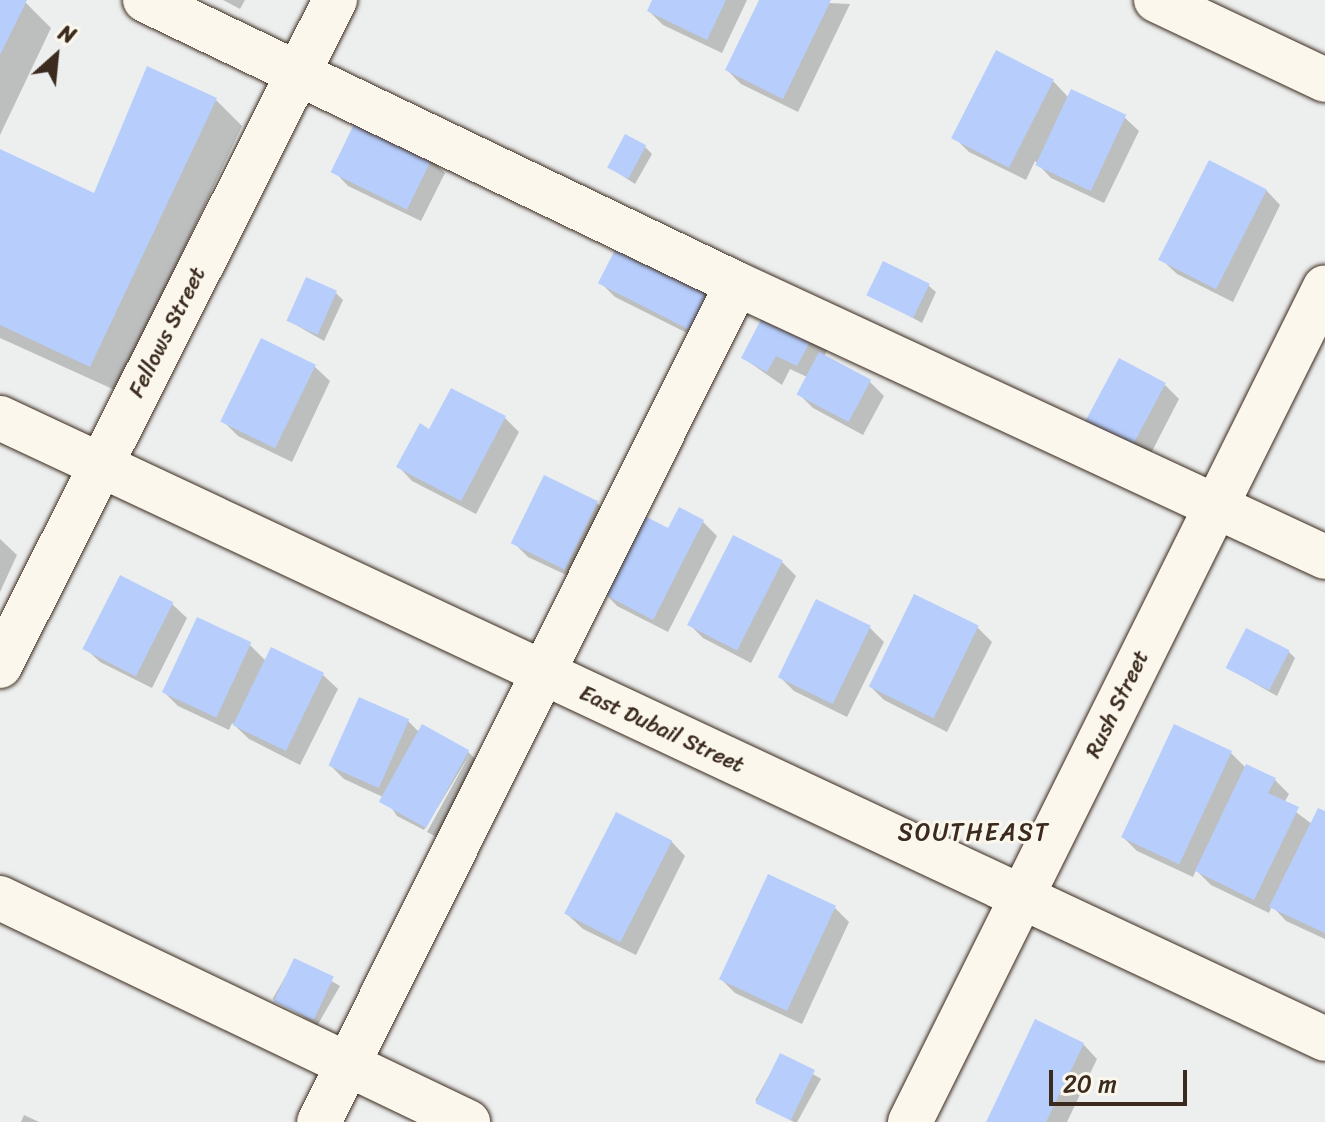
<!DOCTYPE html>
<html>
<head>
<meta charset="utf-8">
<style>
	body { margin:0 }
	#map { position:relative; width:1325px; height:1122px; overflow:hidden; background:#edefef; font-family:Sriracha,sans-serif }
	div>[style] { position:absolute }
	.shadow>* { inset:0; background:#0003; transform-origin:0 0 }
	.building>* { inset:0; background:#b7cefd; transform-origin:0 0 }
	.roads { filter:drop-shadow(0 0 2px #3b2a1e) drop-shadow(0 0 2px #3b2a1e) }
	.minor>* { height:44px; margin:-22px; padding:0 22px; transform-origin:22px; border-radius:22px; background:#fbf7ec }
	span { translate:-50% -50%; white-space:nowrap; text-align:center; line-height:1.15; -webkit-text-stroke:6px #fbf7ec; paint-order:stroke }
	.street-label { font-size:22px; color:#3b2a1e }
	.neighbourhood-label { font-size:24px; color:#3b2a1e; letter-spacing:2px }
	.north { position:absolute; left:16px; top:16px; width:80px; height:80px; -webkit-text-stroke:6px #fbf7ec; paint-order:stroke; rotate:27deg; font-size:22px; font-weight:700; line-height:32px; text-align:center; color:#3b2a1e }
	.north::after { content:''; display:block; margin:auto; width:28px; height:36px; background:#3b2a1e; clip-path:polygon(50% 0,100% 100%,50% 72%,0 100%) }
	.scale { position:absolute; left:1049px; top:1070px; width:138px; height:36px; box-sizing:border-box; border:4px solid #3b2a1e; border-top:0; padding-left:10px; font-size:24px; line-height:28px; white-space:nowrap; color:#3b2a1e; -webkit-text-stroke:6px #fbf7ec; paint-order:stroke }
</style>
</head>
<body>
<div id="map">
	<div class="shadow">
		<div style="clip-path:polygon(0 0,25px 2px,51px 28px,0 135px)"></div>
		<div style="clip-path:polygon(223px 0,245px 0,240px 9px)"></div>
		<div style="clip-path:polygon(654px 0,747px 0,722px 53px,663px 25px,649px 11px)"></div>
		<div style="clip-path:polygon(761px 0,850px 4px,798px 112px,741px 84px,727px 70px)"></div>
		<div style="clip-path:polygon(148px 68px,216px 100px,242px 126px,117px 391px,0 338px,0 151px,95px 196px)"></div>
		<div style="clip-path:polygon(1053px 81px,1069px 98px,1124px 117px,1139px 131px,1104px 203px,1051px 178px,1035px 161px,1026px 180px,969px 152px,955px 138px)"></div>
		<div style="clip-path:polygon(645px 147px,652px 154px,635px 184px,609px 167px)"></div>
		<div style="clip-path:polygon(430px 159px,445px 173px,421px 221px,348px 186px,334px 171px)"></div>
		<div style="clip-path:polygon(1266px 190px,1280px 205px,1233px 302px,1177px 274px,1162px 260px)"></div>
		<div style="clip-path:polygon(601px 283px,715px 285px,707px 343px,615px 297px)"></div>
		<div style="clip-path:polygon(929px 286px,936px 292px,922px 323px,869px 294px)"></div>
		<div style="clip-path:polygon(336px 293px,343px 300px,324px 341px,289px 321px)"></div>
		<div style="clip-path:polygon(769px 309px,828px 348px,824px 357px,869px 381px,884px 396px,863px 435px,813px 408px,798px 393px,807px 377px,790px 369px,782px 385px,743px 358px)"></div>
		<div style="clip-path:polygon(262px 341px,315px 367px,330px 381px,292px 462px,238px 436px,224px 422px)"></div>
		<div style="clip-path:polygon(1165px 385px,1179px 399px,1148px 459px,1102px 434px)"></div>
		<div style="clip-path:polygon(505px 418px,519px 432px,476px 514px,412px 481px,398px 466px,430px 431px)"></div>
		<div style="clip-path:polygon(545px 478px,597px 503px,612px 517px,581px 582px,528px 557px,514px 543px)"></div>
		<div style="clip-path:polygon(703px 522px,717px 536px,668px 632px,617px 606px,603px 591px,669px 530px)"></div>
		<div style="clip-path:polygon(0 539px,17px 555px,0 592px)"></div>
		<div style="clip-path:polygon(782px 562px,796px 576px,751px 663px,703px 638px,689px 624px)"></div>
		<div style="clip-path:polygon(915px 597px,978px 628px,992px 642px,947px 732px,884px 700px,870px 686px)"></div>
		<div style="clip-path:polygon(172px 604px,187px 618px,152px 688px,100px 662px,85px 648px)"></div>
		<div style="clip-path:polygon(869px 627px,884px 642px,847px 717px,794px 691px,779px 676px)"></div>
		<div style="clip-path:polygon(249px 644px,266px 661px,272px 649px,323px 675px,338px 689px,300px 765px,249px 739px,232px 723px,229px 730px,178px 706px,164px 692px)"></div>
		<div style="clip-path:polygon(1288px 651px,1295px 658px,1277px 696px,1228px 668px)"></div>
		<div style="clip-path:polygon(408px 721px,420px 733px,423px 727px,468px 752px,483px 766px,442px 840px,427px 832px,470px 754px,424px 830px,397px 816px,385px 798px,344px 779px,330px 765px)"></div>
		<div style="clip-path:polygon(1231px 753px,1246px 768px,1275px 780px,1289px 794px,1284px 803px,1312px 824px,1325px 813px,1325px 939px,1286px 921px,1272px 906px,1269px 913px,1211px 885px,1196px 870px,1193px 877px,1137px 851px,1123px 837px)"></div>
		<div style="clip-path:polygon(671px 841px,685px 856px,636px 955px,583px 929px,568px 915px)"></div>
		<div style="clip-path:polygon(835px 908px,849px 922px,802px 1024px,735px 993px,721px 979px)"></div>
		<div style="left:295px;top:960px;width:52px;height:45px;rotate:30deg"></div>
		<div style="clip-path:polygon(1083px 1044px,1097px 1059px,1067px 1122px,988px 1122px)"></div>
		<div style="left:780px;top:1056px;width:47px;height:51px;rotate:29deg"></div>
		<div style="clip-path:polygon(24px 1115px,39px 1122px,21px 1122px)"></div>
	</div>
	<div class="building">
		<div style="clip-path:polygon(0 0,27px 0,0 55px)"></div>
		<div style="clip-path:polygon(652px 0,726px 0,707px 40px,647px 11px)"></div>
		<div style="clip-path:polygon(759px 0,831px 0,783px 99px,725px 70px)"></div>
		<div style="left:996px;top:50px;width:65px;height:99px;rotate:27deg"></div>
		<div style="clip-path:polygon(147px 66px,217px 98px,90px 367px,0 325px,0 149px,94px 193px)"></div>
		<div style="left:1071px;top:89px;width:61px;height:84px;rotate:25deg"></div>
		<div style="left:356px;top:120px;width:85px;height:58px;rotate:26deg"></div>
		<div style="left:625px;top:134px;width:24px;height:38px;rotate:28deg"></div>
		<div style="left:1209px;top:160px;width:65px;height:112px;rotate:27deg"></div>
		<div style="left:622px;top:236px;width:106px;height:53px;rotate:27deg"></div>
		<div style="left:883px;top:261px;width:52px;height:38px;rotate:26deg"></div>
		<div style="left:306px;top:277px;width:34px;height:48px;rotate:24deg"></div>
		<div style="clip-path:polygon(768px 306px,815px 332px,797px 366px,776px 356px,767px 372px,741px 358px)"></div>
		<div style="left:261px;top:338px;width:61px;height:93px;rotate:26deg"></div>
		<div style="left:819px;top:352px;width:59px;height:48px;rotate:28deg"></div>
		<div style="left:1119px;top:358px;width:53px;height:72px;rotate:28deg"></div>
		<div style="clip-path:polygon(451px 388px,506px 416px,461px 501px,396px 467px,420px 423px,429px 429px)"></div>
		<div style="left:544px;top:475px;width:60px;height:76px;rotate:26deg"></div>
		<div style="clip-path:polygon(679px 507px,704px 520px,653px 620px,600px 592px,641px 514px,668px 528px)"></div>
		<div style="left:733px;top:535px;width:56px;height:101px;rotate:27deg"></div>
		<div style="left:120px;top:575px;width:60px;height:83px;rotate:27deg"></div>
		<div style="left:914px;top:594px;width:72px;height:103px;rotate:26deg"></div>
		<div style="left:816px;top:599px;width:61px;height:87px;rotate:26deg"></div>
		<div style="left:197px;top:617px;width:60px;height:83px;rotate:25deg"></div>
		<div style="left:1246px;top:628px;width:49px;height:45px;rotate:27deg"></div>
		<div style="left:271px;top:647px;width:59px;height:87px;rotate:26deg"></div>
		<div style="left:359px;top:697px;width:55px;height:75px;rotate:24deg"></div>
		<div style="left:422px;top:724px;width:54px;height:89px;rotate:29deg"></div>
		<div style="left:1174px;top:724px;width:64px;height:125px;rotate:25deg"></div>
		<div style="clip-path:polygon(1246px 764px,1276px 778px,1268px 793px,1299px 807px,1254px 900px,1195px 871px)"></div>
		<div style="clip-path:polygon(1318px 808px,1325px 811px,1325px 933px,1269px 907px)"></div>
		<div style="left:616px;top:812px;width:63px;height:114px;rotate:27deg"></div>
		<div style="left:768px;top:874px;width:75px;height:116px;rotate:25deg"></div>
		<div style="left:294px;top:958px;width:44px;height:48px;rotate:25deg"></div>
		<div style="clip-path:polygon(1035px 1019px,1084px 1043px,1046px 1122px,986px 1122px)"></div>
		<div style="left:780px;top:1053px;width:39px;height:56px;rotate:26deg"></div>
	</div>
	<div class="roads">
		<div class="minor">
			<div style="left:145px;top:0;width:657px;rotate:25.63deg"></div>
			<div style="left:737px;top:284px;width:648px;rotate:24.9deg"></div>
			<div style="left:1156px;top:0;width:187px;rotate:25.3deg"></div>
			<div style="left:0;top:418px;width:1463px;rotate:25.11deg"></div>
			<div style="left:0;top:666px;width:746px;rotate:-63.3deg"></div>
			<div style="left:0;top:898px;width:519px;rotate:25.58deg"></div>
			<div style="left:319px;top:1122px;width:936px;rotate:-63.49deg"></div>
			<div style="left:910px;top:1122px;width:932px;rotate:-63.57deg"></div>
		</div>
	</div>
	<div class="street-label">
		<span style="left:167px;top:332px;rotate:-63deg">Fellows Street</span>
		<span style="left:1117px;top:704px;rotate:-64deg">Rush Street</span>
		<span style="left:662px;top:729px;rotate:25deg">East Dubail Street</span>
	</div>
	<div class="neighbourhood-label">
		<span style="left:974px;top:833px">SOUTHEAST</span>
	</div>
	<div class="north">N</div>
	<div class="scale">20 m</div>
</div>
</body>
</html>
